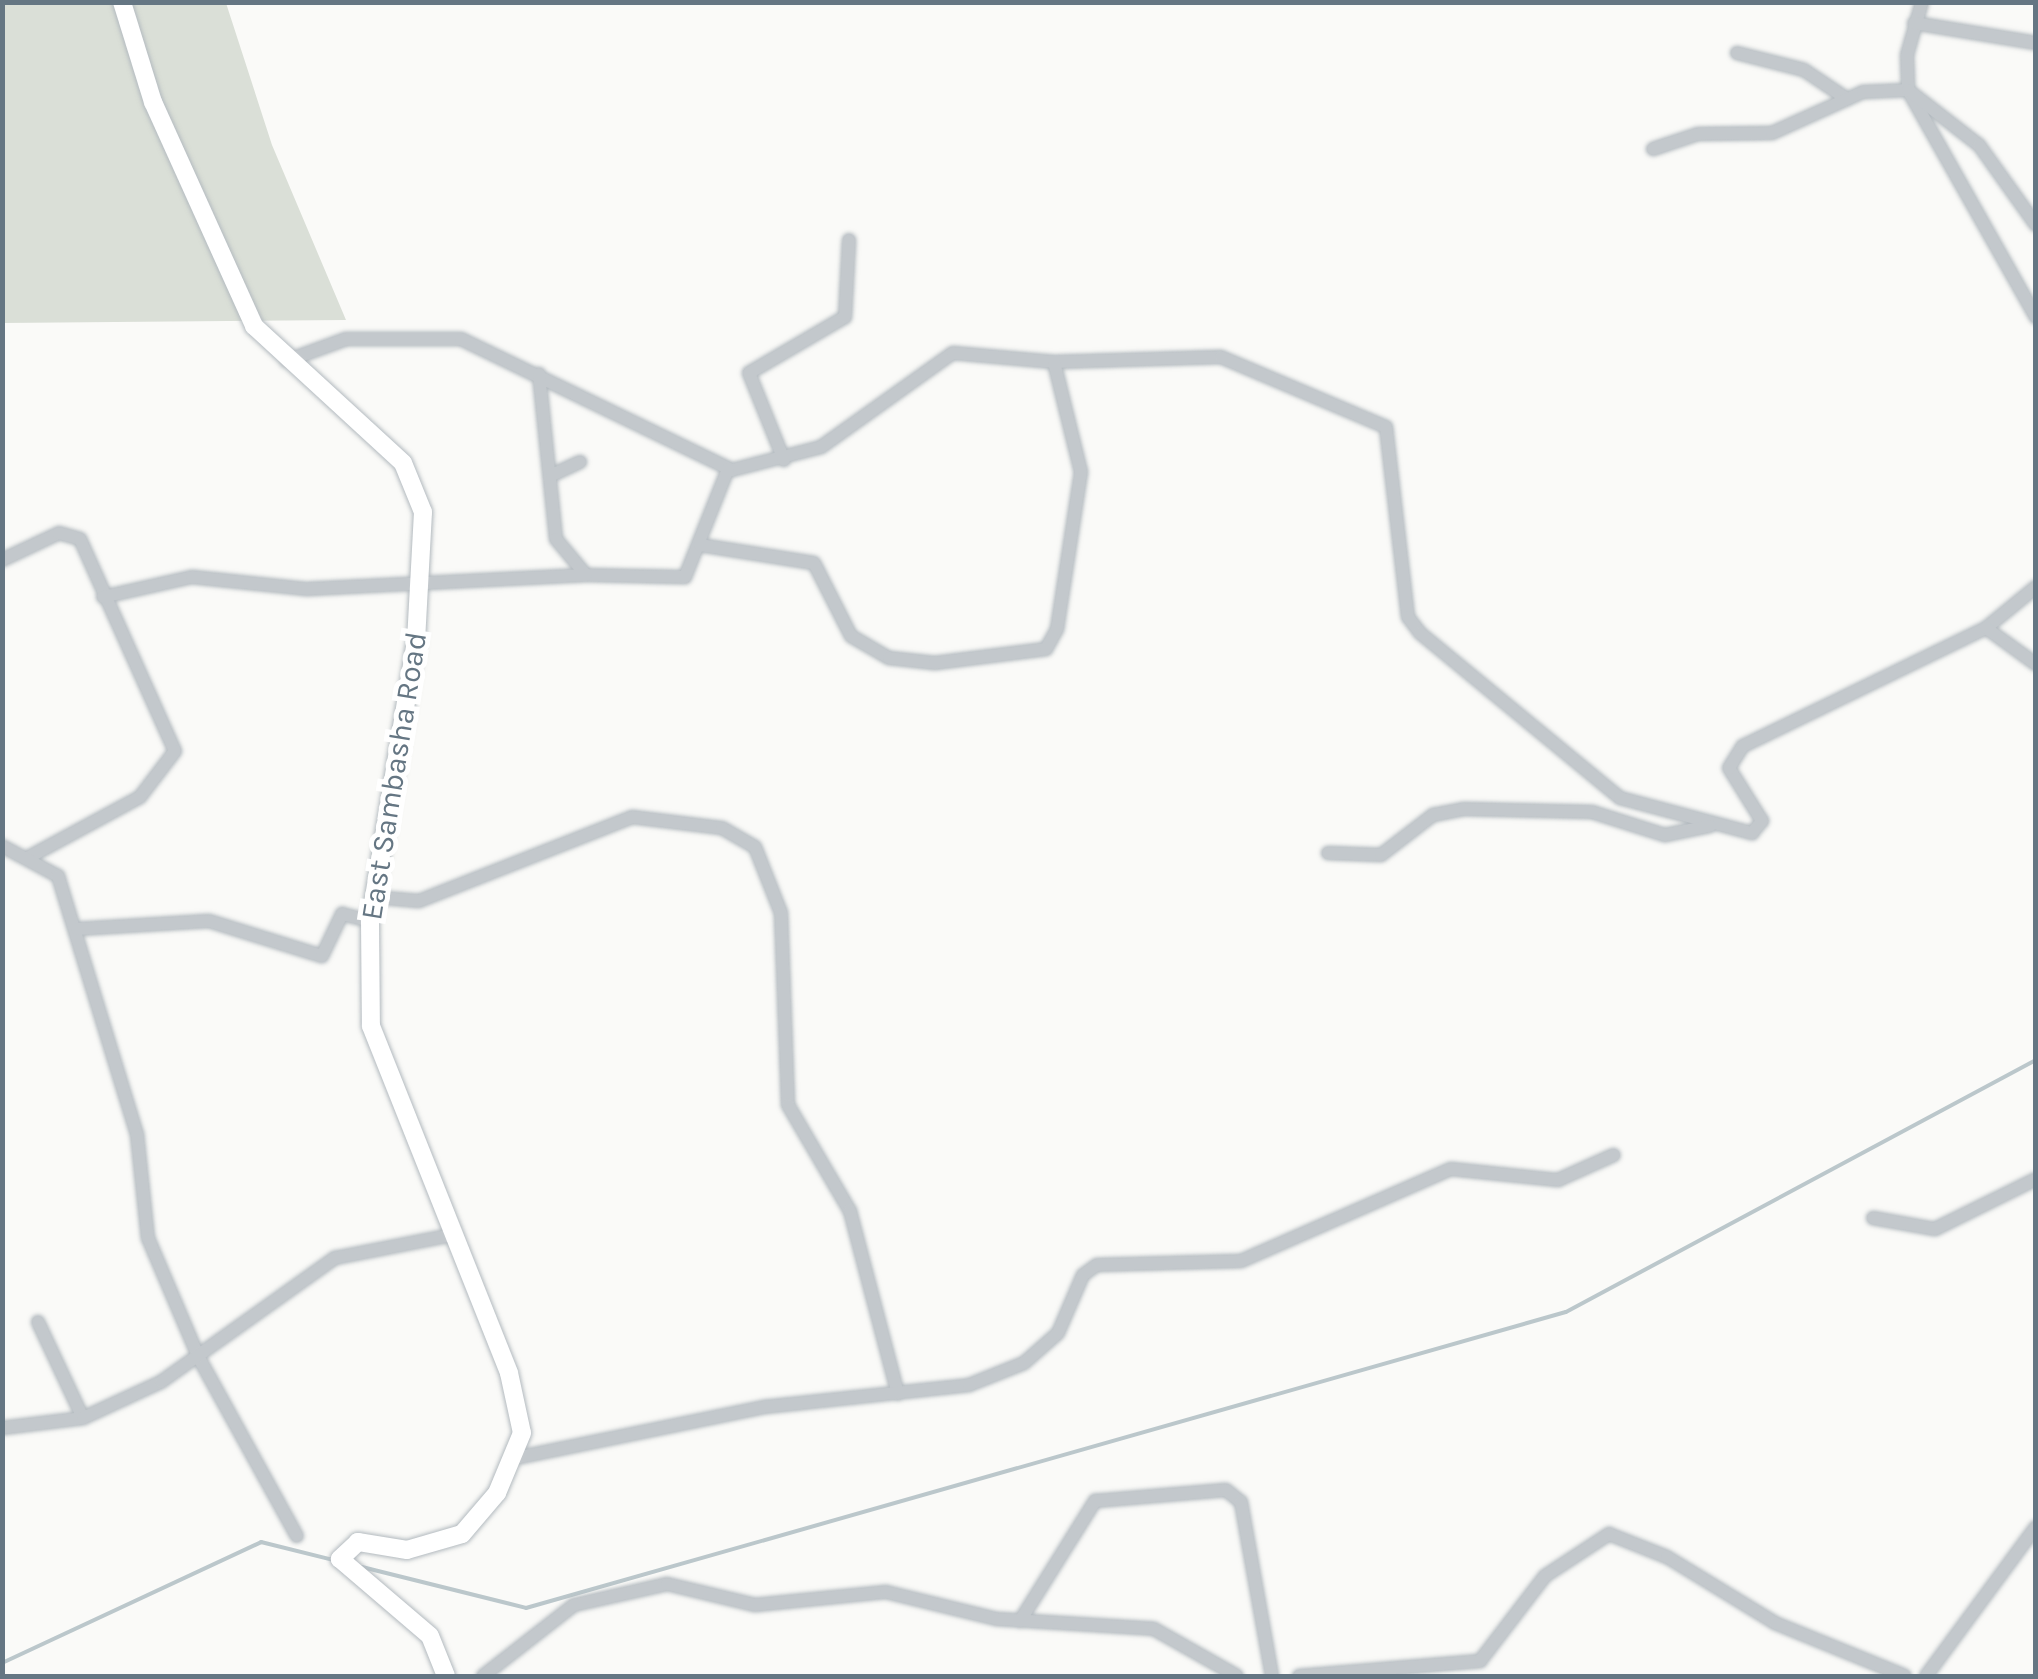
<!DOCTYPE html>
<html>
<head>
<meta charset="utf-8">
<style>
	body { margin:0 }
	#map { position:relative; width:2038px; height:1679px; overflow:hidden; background:#fafaf8; font-family:Karla,sans-serif }
	div>[style] { position:absolute }
	.green>* { inset:0; background:#dadfd7 }
	.stream>* { height:4px; margin:-2px; padding:0 2px; transform-origin:2px; border-radius:2px; background:#bbc7cb }
	.roads { filter:drop-shadow(0 0 2px #b3babf) drop-shadow(0 0 2px #b3babf) }
	.street>* { height:12px; margin:-6px; padding:0 6px; transform-origin:6px; border-radius:6px; background:#c3c8cc }
	.secondary>* { height:18px; margin:-9px; padding:0 9px; transform-origin:9px; border-radius:9px; background:#fff }
	span { translate:-50% -50%; white-space:nowrap; text-align:center; line-height:1.15; -webkit-text-stroke:10px #fff; paint-order:stroke }
	.street-label { font-size:30px; color:#657683 }
	.frame { position:absolute; inset:0; border:5px solid #657683; pointer-events:none }
</style>
</head>
<body>
<div id="map">
	<div class="green">
		<div style="clip-path:polygon(2px 3px,226px 3px,272px 145px,346px 320px,3px 323px)"></div>
	</div>
	<div class="stream">
		<div style="left:362px;top:1567px;width:169px;rotate:14deg"></div>
		<div style="left:526px;top:1608px;width:1081px;rotate:-15.89deg"></div>
		<div style="left:1566px;top:1312px;width:533px;rotate:-28.2deg"></div>
		<div style="left:2px;top:1663px;width:286px;rotate:-25deg"></div>
		<div style="left:261px;top:1542px;width:74px;rotate:14deg"></div>
	</div>
	<div class="roads">
		<div class="street">
			<div style="left:1922px;top:2px;width:55px;rotate:105.8deg"></div>
			<div style="left:1907px;top:55px;width:35px;rotate:88deg"></div>
			<div style="left:1908px;top:90px;width:261px;rotate:60.6deg"></div>
			<div style="left:1914px;top:23px;width:124px;rotate:9.3deg"></div>
			<div style="left:1737px;top:53px;width:69px;rotate:14.2deg"></div>
			<div style="left:1804px;top:70px;width:52px;rotate:34deg"></div>
			<div style="left:1653px;top:149px;width:47px;rotate:-18.4deg"></div>
			<div style="left:1698px;top:134px;width:74px;rotate:-0.8deg"></div>
			<div style="left:1772px;top:133px;width:100px;rotate:-24.3deg"></div>
			<div style="left:1863px;top:92px;width:45px;rotate:-2.5deg"></div>
			<div style="left:1908px;top:90px;width:90px;rotate:37.8deg"></div>
			<div style="left:1979px;top:145px;width:98px;rotate:54.5deg"></div>
			<div style="left:286px;top:361px;width:64px;rotate:-20.1deg"></div>
			<div style="left:346px;top:339px;width:115px"></div>
			<div style="left:461px;top:339px;width:301px;rotate:25.8deg"></div>
			<div style="left:732px;top:470px;width:92px;rotate:-14.5deg"></div>
			<div style="left:821px;top:447px;width:162px;rotate:-35.5deg"></div>
			<div style="left:953px;top:353px;width:101px;rotate:5.1deg"></div>
			<div style="left:1054px;top:362px;width:167px;rotate:-1.7deg"></div>
			<div style="left:1221px;top:357px;width:179px;rotate:23deg"></div>
			<div style="left:1386px;top:427px;width:191px;rotate:83.4deg"></div>
			<div style="left:1408px;top:617px;width:20px;rotate:53deg"></div>
			<div style="left:1420px;top:633px;width:259px;rotate:39.5deg"></div>
			<div style="left:1620px;top:798px;width:137px;rotate:14.9deg"></div>
			<div style="left:1752px;top:833px;width:16px;rotate:-50deg"></div>
			<div style="left:1762px;top:821px;width:62px;rotate:-121.9deg"></div>
			<div style="left:1729px;top:768px;width:26px;rotate:-58deg"></div>
			<div style="left:1743px;top:746px;width:270px;rotate:-25.9deg"></div>
			<div style="left:1986px;top:628px;width:65px;rotate:-39.4deg"></div>
			<div style="left:539px;top:374px;width:166px;rotate:84.1deg"></div>
			<div style="left:556px;top:539px;width:47px;rotate:50.2deg"></div>
			<div style="left:586px;top:575px;width:99px;rotate:1.2deg"></div>
			<div style="left:685px;top:577px;width:116px;rotate:-68.3deg"></div>
			<div style="left:784px;top:460px;width:94px;rotate:-111.9deg"></div>
			<div style="left:749px;top:373px;width:111px;rotate:-30.3deg"></div>
			<div style="left:845px;top:317px;width:77px;rotate:-87deg"></div>
			<div style="left:552px;top:475px;width:31px;rotate:-25deg"></div>
			<div style="left:700px;top:545px;width:115px;rotate:9deg"></div>
			<div style="left:814px;top:563px;width:82px;rotate:63.1deg"></div>
			<div style="left:851px;top:636px;width:44px;rotate:30.1deg"></div>
			<div style="left:889px;top:658px;width:46px;rotate:6.2deg"></div>
			<div style="left:935px;top:663px;width:112px;rotate:-7.2deg"></div>
			<div style="left:1046px;top:649px;width:23px;rotate:-61deg"></div>
			<div style="left:1057px;top:629px;width:159px;rotate:-81.3deg"></div>
			<div style="left:1081px;top:472px;width:113px;rotate:-103.8deg"></div>
			<div style="left:2px;top:560px;width:63px;rotate:-25.3deg"></div>
			<div style="left:59px;top:533px;width:22px;rotate:16deg"></div>
			<div style="left:80px;top:539px;width:232px;rotate:65.9deg"></div>
			<div style="left:175px;top:751px;width:58px;rotate:127.3deg"></div>
			<div style="left:140px;top:797px;width:128px;rotate:151.6deg"></div>
			<div style="left:103px;top:597px;width:91px;rotate:-12.7deg"></div>
			<div style="left:192px;top:577px;width:116px;rotate:6deg"></div>
			<div style="left:307px;top:589px;width:279px;rotate:-2.9deg"></div>
			<div style="left:1986px;top:628px;width:62px;rotate:35.8deg"></div>
			<div style="left:2px;top:846px;width:64px;rotate:28.2deg"></div>
			<div style="left:58px;top:876px;width:270px;rotate:73deg"></div>
			<div style="left:137px;top:1134px;width:105px;rotate:84deg"></div>
			<div style="left:148px;top:1238px;width:130px;rotate:67deg"></div>
			<div style="left:199px;top:1358px;width:203px;rotate:61.2deg"></div>
			<div style="left:1328px;top:853px;width:53px;rotate:2.2deg"></div>
			<div style="left:1381px;top:855px;width:66px;rotate:-37.6deg"></div>
			<div style="left:1433px;top:815px;width:31px;rotate:-11deg"></div>
			<div style="left:1463px;top:809px;width:129px;rotate:1.3deg"></div>
			<div style="left:1592px;top:812px;width:77px;rotate:17.5deg"></div>
			<div style="left:1665px;top:835px;width:46px;rotate:-11.3deg"></div>
			<div style="left:373px;top:897px;width:46px;rotate:5deg"></div>
			<div style="left:419px;top:901px;width:229px;rotate:-21.5deg"></div>
			<div style="left:632px;top:817px;width:91px;rotate:7deg"></div>
			<div style="left:722px;top:828px;width:38px;rotate:30deg"></div>
			<div style="left:755px;top:847px;width:71px;rotate:68.5deg"></div>
			<div style="left:781px;top:913px;width:192px;rotate:87.9deg"></div>
			<div style="left:788px;top:1105px;width:123px;rotate:59.7deg"></div>
			<div style="left:850px;top:1211px;width:189px;rotate:75.3deg"></div>
			<div style="left:77px;top:929px;width:132px;rotate:-3.5deg"></div>
			<div style="left:209px;top:921px;width:118px;rotate:17.2deg"></div>
			<div style="left:322px;top:956px;width:47px;rotate:-64.5deg"></div>
			<div style="left:342px;top:914px;width:29px;rotate:14deg"></div>
			<div style="left:1873px;top:1218px;width:63px;rotate:10.1deg"></div>
			<div style="left:1935px;top:1229px;width:113px;rotate:-26.3deg"></div>
			<div style="left:38px;top:1322px;width:106px;rotate:64.9deg"></div>
			<div style="left:2px;top:1428px;width:82px;rotate:-7deg"></div>
			<div style="left:83px;top:1418px;width:86px;rotate:-24.8deg"></div>
			<div style="left:161px;top:1382px;width:214px;rotate:-35.5deg"></div>
			<div style="left:335px;top:1258px;width:119px;rotate:-11.1deg"></div>
			<div style="left:516px;top:1458px;width:253px;rotate:-11.6deg"></div>
			<div style="left:764px;top:1407px;width:206px;rotate:-6.1deg"></div>
			<div style="left:969px;top:1385px;width:59px;rotate:-21.8deg"></div>
			<div style="left:1024px;top:1363px;width:45px;rotate:-41.4deg"></div>
			<div style="left:1058px;top:1333px;width:63px;rotate:-66.7deg"></div>
			<div style="left:1083px;top:1275px;width:17px;rotate:-36deg"></div>
			<div style="left:1097px;top:1265px;width:144px;rotate:-1.6deg"></div>
			<div style="left:1241px;top:1261px;width:229px;rotate:-23.7deg"></div>
			<div style="left:1451px;top:1169px;width:108px;rotate:5.9deg"></div>
			<div style="left:1558px;top:1180px;width:61px;rotate:-24.1deg"></div>
			<div style="left:1020px;top:1621px;width:142px;rotate:-58deg"></div>
			<div style="left:1095px;top:1501px;width:131px;rotate:-4.8deg"></div>
			<div style="left:1226px;top:1490px;width:19px;rotate:39deg"></div>
			<div style="left:1241px;top:1502px;width:177px;rotate:79.9deg"></div>
			<div style="left:483px;top:1676px;width:115px;rotate:-38deg"></div>
			<div style="left:574px;top:1605px;width:95px;rotate:-12.7deg"></div>
			<div style="left:667px;top:1584px;width:90px;rotate:13.4deg"></div>
			<div style="left:755px;top:1605px;width:132px;rotate:-5.7deg"></div>
			<div style="left:886px;top:1592px;width:114px;rotate:13.7deg"></div>
			<div style="left:997px;top:1619px;width:157px;rotate:3.6deg"></div>
			<div style="left:1154px;top:1629px;width:95px;rotate:29.5deg"></div>
			<div style="left:1299px;top:1676px;width:182px;rotate:-4.7deg"></div>
			<div style="left:1480px;top:1661px;width:107px;rotate:-52.6deg"></div>
			<div style="left:1545px;top:1576px;width:77px;rotate:-33.3deg"></div>
			<div style="left:1609px;top:1534px;width:62px;rotate:21.6deg"></div>
			<div style="left:1667px;top:1557px;width:127px;rotate:31.4deg"></div>
			<div style="left:1775px;top:1623px;width:140px;rotate:22.2deg"></div>
			<div style="left:1926px;top:1676px;width:185px;rotate:-53.6deg"></div>
		</div>
		<div class="secondary">
			<div style="left:122px;top:2px;width:105px;rotate:72.8deg"></div>
			<div style="left:153px;top:102px;width:246px;rotate:65.7deg"></div>
			<div style="left:254px;top:326px;width:202px;rotate:42.6deg"></div>
			<div style="left:403px;top:463px;width:53px;rotate:67.8deg"></div>
			<div style="left:423px;top:512px;width:129px;rotate:93.1deg"></div>
			<div style="left:416px;top:641px;width:284px;rotate:99.3deg"></div>
			<div style="left:370px;top:921px;width:105px;rotate:89.5deg"></div>
			<div style="left:371px;top:1026px;width:373px;rotate:68.3deg"></div>
			<div style="left:509px;top:1373px;width:61px;rotate:77.8deg"></div>
			<div style="left:522px;top:1433px;width:65px;rotate:112.6deg"></div>
			<div style="left:497px;top:1493px;width:54px;rotate:130.5deg"></div>
			<div style="left:462px;top:1534px;width:57px;rotate:163.8deg"></div>
			<div style="left:407px;top:1550px;width:50px;rotate:-170.7deg"></div>
			<div style="left:358px;top:1542px;width:25px;rotate:137deg"></div>
			<div style="left:340px;top:1559px;width:118px;rotate:40.5deg"></div>
			<div style="left:430px;top:1636px;width:43px;rotate:68.2deg"></div>
		</div>
	</div>
	<div class="street-label">
		<span style="left:394px;top:776px;rotate:-81deg">East Sambasha Road</span>
	</div>
	<div class="frame"></div>
</div>
</body>
</html>
